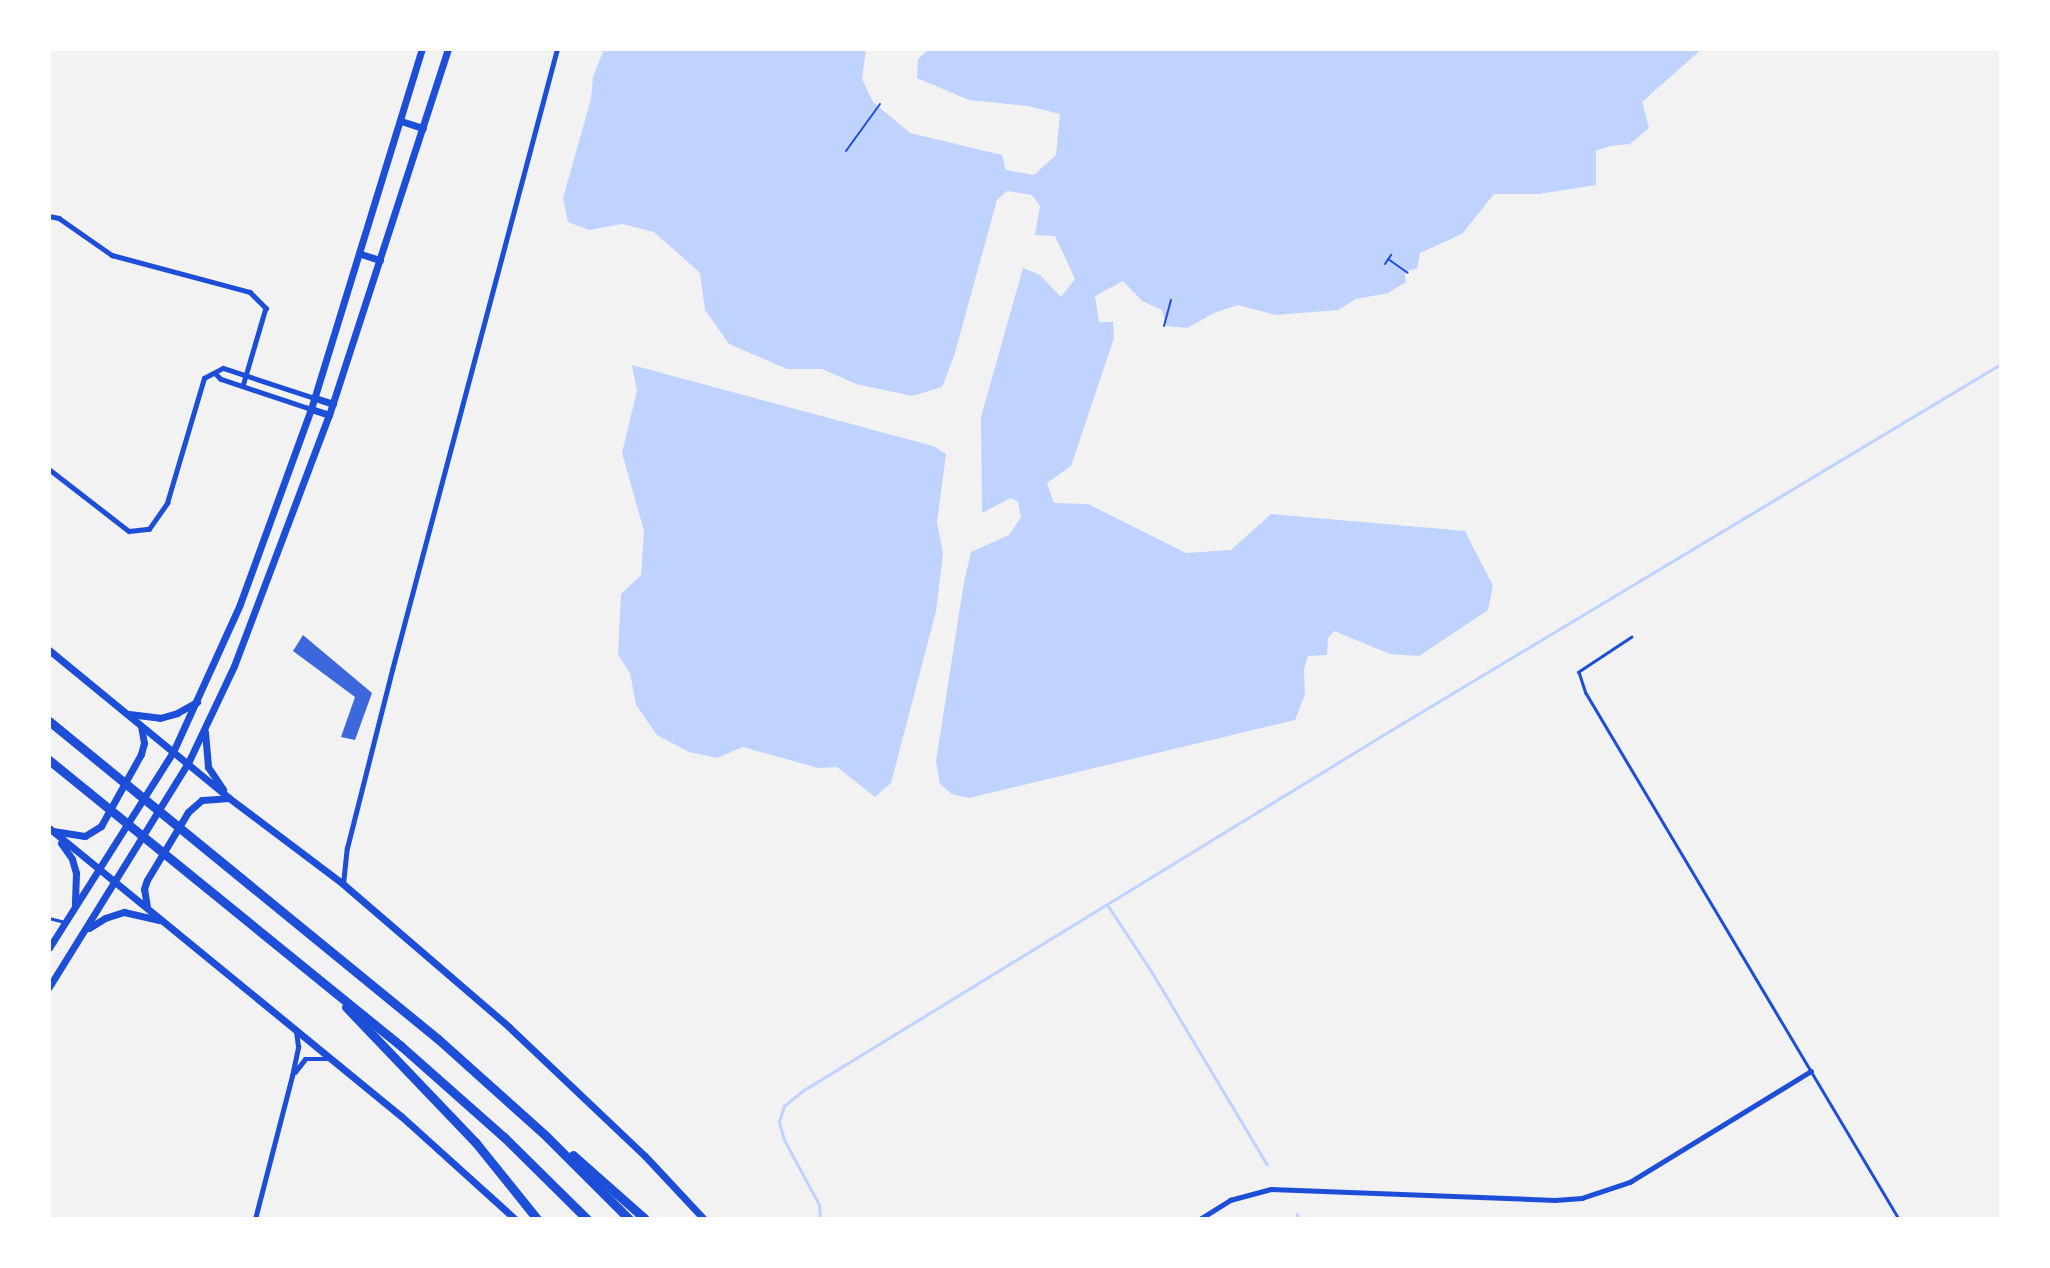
<!DOCTYPE html>
<html>
<head>
<meta charset="utf-8">
<style>
	body { margin:0 }
	#map { position:relative; width:2050px; height:1268px; overflow:hidden; background:#f2f2f2; font-family:Mulish,sans-serif }
	div>[style] { position:absolute }
	.water>* { inset:0; background:#bfd3fe }
	.stream>* { height:2.5px; margin:-1.25px; padding:0 1.25px; transform-origin:1.25px; border-radius:1.25px; background:#bfd3fe }
	.building>* { inset:0; background:#3d67dc }
	.path>* { height:2px; margin:-1px; padding:0 1px; transform-origin:1px; border-radius:1px; background:#1d4ed8 }
	.service>* { height:2.5px; margin:-1.25px; padding:0 1.25px; transform-origin:1.25px; border-radius:1.25px; background:#1d4ed8 }
	.minor>* { height:4.5px; margin:-2.25px; padding:0 2.25px; transform-origin:2.25px; border-radius:2.25px; background:#1d4ed8 }
	.secondary>* { height:7px; margin:-3.5px; padding:0 3.5px; transform-origin:3.5px; border-radius:3.5px; background:#1d4ed8 }
	.motorway>* { height:9px; margin:-4.5px; padding:0 4.5px; transform-origin:4.5px; border-radius:4.5px; background:#1d4ed8 }
	span { translate:-50% -50%; white-space:nowrap; text-align:center; line-height:1.15; -webkit-text-stroke:5px #fff; paint-order:stroke }
	.frame { position:absolute; inset:0; border:51px solid #fff; pointer-events:none }
</style>
</head>
<body>
<div id="map">
	<div class="water">
		<div style="clip-path:polygon(604px 49px,866px 49px,862px 79px,873px 102px,910px 133px,1002px 155px,1006px 170px,1034px 175px,1056px 155px,1060px 114px,1027px 106px,969px 100px,917px 78px,918px 59px,929px 49px,1702px 49px,1642px 102px,1649px 128px,1630px 144px,1610px 146px,1596px 151px,1596px 185px,1539px 194px,1494px 194px,1462px 234px,1420px 253px,1417px 269px,1409px 270px,1405px 275px,1406px 282px,1388px 293px,1356px 299px,1338px 310px,1276px 315px,1238px 305px,1214px 313px,1187px 328px,1166px 326px,1162px 310px,1142px 301px,1123px 281px,1095px 296px,1099px 322px,1113px 322px,1114px 338px,1071px 466px,1047px 483px,1054px 503px,1088px 504px,1186px 553px,1231px 550px,1271px 514px,1465px 531px,1493px 586px,1488px 610px,1419px 656px,1390px 654px,1334px 631px,1328px 638px,1327px 655px,1308px 656px,1304px 669px,1305px 694px,1295px 720px,969px 798px,952px 794px,940px 784px,936px 761px,964px 582px,971px 552px,1009px 535px,1021px 517px,1018px 502px,1011px 498px,982px 513px,981px 417px,1023px 268px,1040px 275px,1061px 297px,1075px 279px,1055px 236px,1035px 235px,1040px 206px,1032px 195px,1007px 191px,997px 200px,954px 356px,942px 387px,912px 396px,856px 384px,822px 369px,787px 369px,729px 344px,705px 310px,700px 273px,654px 232px,622px 224px,589px 230px,568px 222px,563px 198px,591px 99px,593px 77px)"></div>
		<div style="clip-path:polygon(632px 365px,933px 446px,946px 454px,937px 522px,943px 553px,936px 611px,891px 783px,875px 797px,837px 767px,818px 768px,743px 747px,717px 758px,689px 752px,657px 735px,636px 705px,630px 673px,618px 655px,621px 594px,641px 575px,644px 531px,622px 453px,637px 391px)"></div>
	</div>
	<div class="stream">
		<div style="left:1107px;top:904px;width:82px;rotate:56.5deg"></div>
		<div style="left:1152px;top:972px;width:224px;rotate:59.1deg"></div>
		<div style="left:1297px;top:1214px;width:6px;rotate:59deg"></div>
		<div style="left:820px;top:1219px;width:14px;rotate:-94deg"></div>
		<div style="left:819px;top:1205px;width:74px;rotate:-118.3deg"></div>
		<div style="left:784px;top:1140px;width:19px;rotate:-106deg"></div>
		<div style="left:779px;top:1122px;width:17px;rotate:-73deg"></div>
		<div style="left:784px;top:1106px;width:26px;rotate:-39deg"></div>
		<div style="left:804px;top:1090px;width:679px;rotate:-31.51deg"></div>
		<div style="left:1383px;top:735px;width:721px;rotate:-30.98deg"></div>
	</div>
	<div class="building">
		<div style="clip-path:polygon(303px 635px,372px 693px,355px 740px,341px 737px,355px 697px,293px 651px)"></div>
	</div>
	<div class="path">
		<div style="left:846px;top:151px;width:58px;rotate:-54.1deg"></div>
		<div style="left:1388px;top:259px;width:24px;rotate:35deg"></div>
		<div style="left:1385px;top:264px;width:11px;rotate:-56deg"></div>
		<div style="left:1164px;top:326px;width:27px;rotate:-75deg"></div>
	</div>
	<div class="service">
		<div style="left:1632px;top:637px;width:64px;rotate:146.6deg"></div>
		<div style="left:1579px;top:672px;width:22px;rotate:72deg"></div>
		<div style="left:1586px;top:693px;width:612px;rotate:59.24deg"></div>
		<div style="left:49px;top:918px;width:16px;rotate:14deg"></div>
	</div>
	<div class="minor">
		<div style="left:49px;top:216px;width:10px;rotate:11deg"></div>
		<div style="left:59px;top:218px;width:65px;rotate:34.9deg"></div>
		<div style="left:112px;top:255px;width:143px;rotate:15deg"></div>
		<div style="left:250px;top:292px;width:23px;rotate:45deg"></div>
		<div style="left:266px;top:308px;width:81px;rotate:106.4deg"></div>
		<div style="left:215px;top:373px;width:8px;rotate:45deg"></div>
		<div style="left:221px;top:379px;width:95px;rotate:18.4deg"></div>
		<div style="left:49px;top:469px;width:101px;rotate:37.8deg"></div>
		<div style="left:129px;top:531px;width:20px;rotate:-6deg"></div>
		<div style="left:149px;top:529px;width:32px;rotate:-55deg"></div>
		<div style="left:167px;top:503px;width:130px;rotate:-73.5deg"></div>
		<div style="left:204px;top:378px;width:21px;rotate:-28deg"></div>
		<div style="left:223px;top:368px;width:97px;rotate:18.1deg"></div>
		<div style="left:343px;top:884px;width:36px;rotate:-84deg"></div>
		<div style="left:347px;top:848px;width:184px;rotate:-75.8deg"></div>
		<div style="left:392px;top:670px;width:643px;rotate:-75.12deg"></div>
		<div style="left:295px;top:1072px;width:16px;rotate:-52deg"></div>
		<div style="left:305px;top:1059px;width:24px"></div>
		<div style="left:255px;top:1219px;width:148px;rotate:-75.5deg"></div>
		<div style="left:292px;top:1076px;width:30px;rotate:-78deg"></div>
		<div style="left:298px;top:1047px;width:16px;rotate:-97deg"></div>
		<div style="left:1200px;top:1219px;width:36px;rotate:-32deg"></div>
		<div style="left:1230px;top:1200px;width:42px;rotate:-15deg"></div>
		<div style="left:1271px;top:1189px;width:284px;rotate:2.2deg"></div>
		<div style="left:1555px;top:1200px;width:27px;rotate:-4deg"></div>
		<div style="left:1582px;top:1198px;width:51px;rotate:-18.4deg"></div>
		<div style="left:1630px;top:1182px;width:212px;rotate:-31.5deg"></div>
	</div>
	<div class="secondary">
		<div style="left:401px;top:121px;width:23px;rotate:18deg"></div>
		<div style="left:361px;top:254px;width:20px;rotate:18deg"></div>
		<div style="left:315px;top:398px;width:19px;rotate:18deg"></div>
		<div style="left:311px;top:409px;width:19px;rotate:18deg"></div>
		<div style="left:49px;top:650px;width:233px;rotate:39.4deg"></div>
		<div style="left:229px;top:798px;width:143px;rotate:37deg"></div>
		<div style="left:343px;top:884px;width:219px;rotate:40.7deg"></div>
		<div style="left:509px;top:1027px;width:187px;rotate:43.5deg"></div>
		<div style="left:645px;top:1156px;width:86px;rotate:46.9deg"></div>
		<div style="left:129px;top:714px;width:31px;rotate:7deg"></div>
		<div style="left:160px;top:718px;width:18px;rotate:-16deg"></div>
		<div style="left:177px;top:713px;width:23px;rotate:-29deg"></div>
		<div style="left:205px;top:732px;width:35px;rotate:85deg"></div>
		<div style="left:208px;top:767px;width:27px;rotate:56deg"></div>
		<div style="left:49px;top:828px;width:455px;rotate:39.3deg"></div>
		<div style="left:401px;top:1116px;width:154px;rotate:42.1deg"></div>
		<div style="left:53px;top:831px;width:32px;rotate:9deg"></div>
		<div style="left:85px;top:836px;width:19px;rotate:-32deg"></div>
		<div style="left:101px;top:826px;width:82px;rotate:-60.9deg"></div>
		<div style="left:141px;top:754px;width:11px;rotate:-75deg"></div>
		<div style="left:144px;top:743px;width:17px;rotate:-100deg"></div>
		<div style="left:61px;top:843px;width:19px;rotate:55deg"></div>
		<div style="left:72px;top:859px;width:15px;rotate:74deg"></div>
		<div style="left:76px;top:873px;width:31px;rotate:92deg"></div>
		<div style="left:147px;top:907px;width:18px;rotate:-99deg"></div>
		<div style="left:144px;top:889px;width:9px;rotate:-72deg"></div>
		<div style="left:147px;top:880px;width:79px;rotate:-58.9deg"></div>
		<div style="left:188px;top:812px;width:18px;rotate:-41deg"></div>
		<div style="left:202px;top:800px;width:27px;rotate:-4deg"></div>
		<div style="left:89px;top:928px;width:19px;rotate:-32deg"></div>
		<div style="left:105px;top:918px;width:20px;rotate:-18deg"></div>
		<div style="left:124px;top:912px;width:36px;rotate:13deg"></div>
		<div style="left:49px;top:948px;width:232px;rotate:-57.7deg"></div>
		<div style="left:173px;top:752px;width:162px;rotate:-65.6deg"></div>
		<div style="left:240px;top:604px;width:208px;rotate:-70deg"></div>
		<div style="left:311px;top:409px;width:377px;rotate:-72.9deg"></div>
		<div style="left:49px;top:987px;width:264px;rotate:-58.2deg"></div>
		<div style="left:188px;top:763px;width:107px;rotate:-64.6deg"></div>
		<div style="left:234px;top:666px;width:268px;rotate:-69.3deg"></div>
		<div style="left:329px;top:415px;width:385px;rotate:-72deg"></div>
	</div>
	<div class="motorway">
		<div style="left:49px;top:721px;width:502px;rotate:39.27deg"></div>
		<div style="left:438px;top:1039px;width:144px;rotate:41.9deg"></div>
		<div style="left:545px;top:1135px;width:119px;rotate:45deg"></div>
		<div style="left:49px;top:760px;width:454px;rotate:39.1deg"></div>
		<div style="left:401px;top:1046px;width:137px;rotate:41.5deg"></div>
		<div style="left:504px;top:1137px;width:117px;rotate:44.7deg"></div>
		<div style="left:346px;top:1007px;width:188px;rotate:46.3deg"></div>
		<div style="left:476px;top:1143px;width:97px;rotate:51.2deg"></div>
		<div style="left:573px;top:1155px;width:96px;rotate:41.6deg"></div>
	</div>
	<div class="frame"></div>
</div>
</body>
</html>
